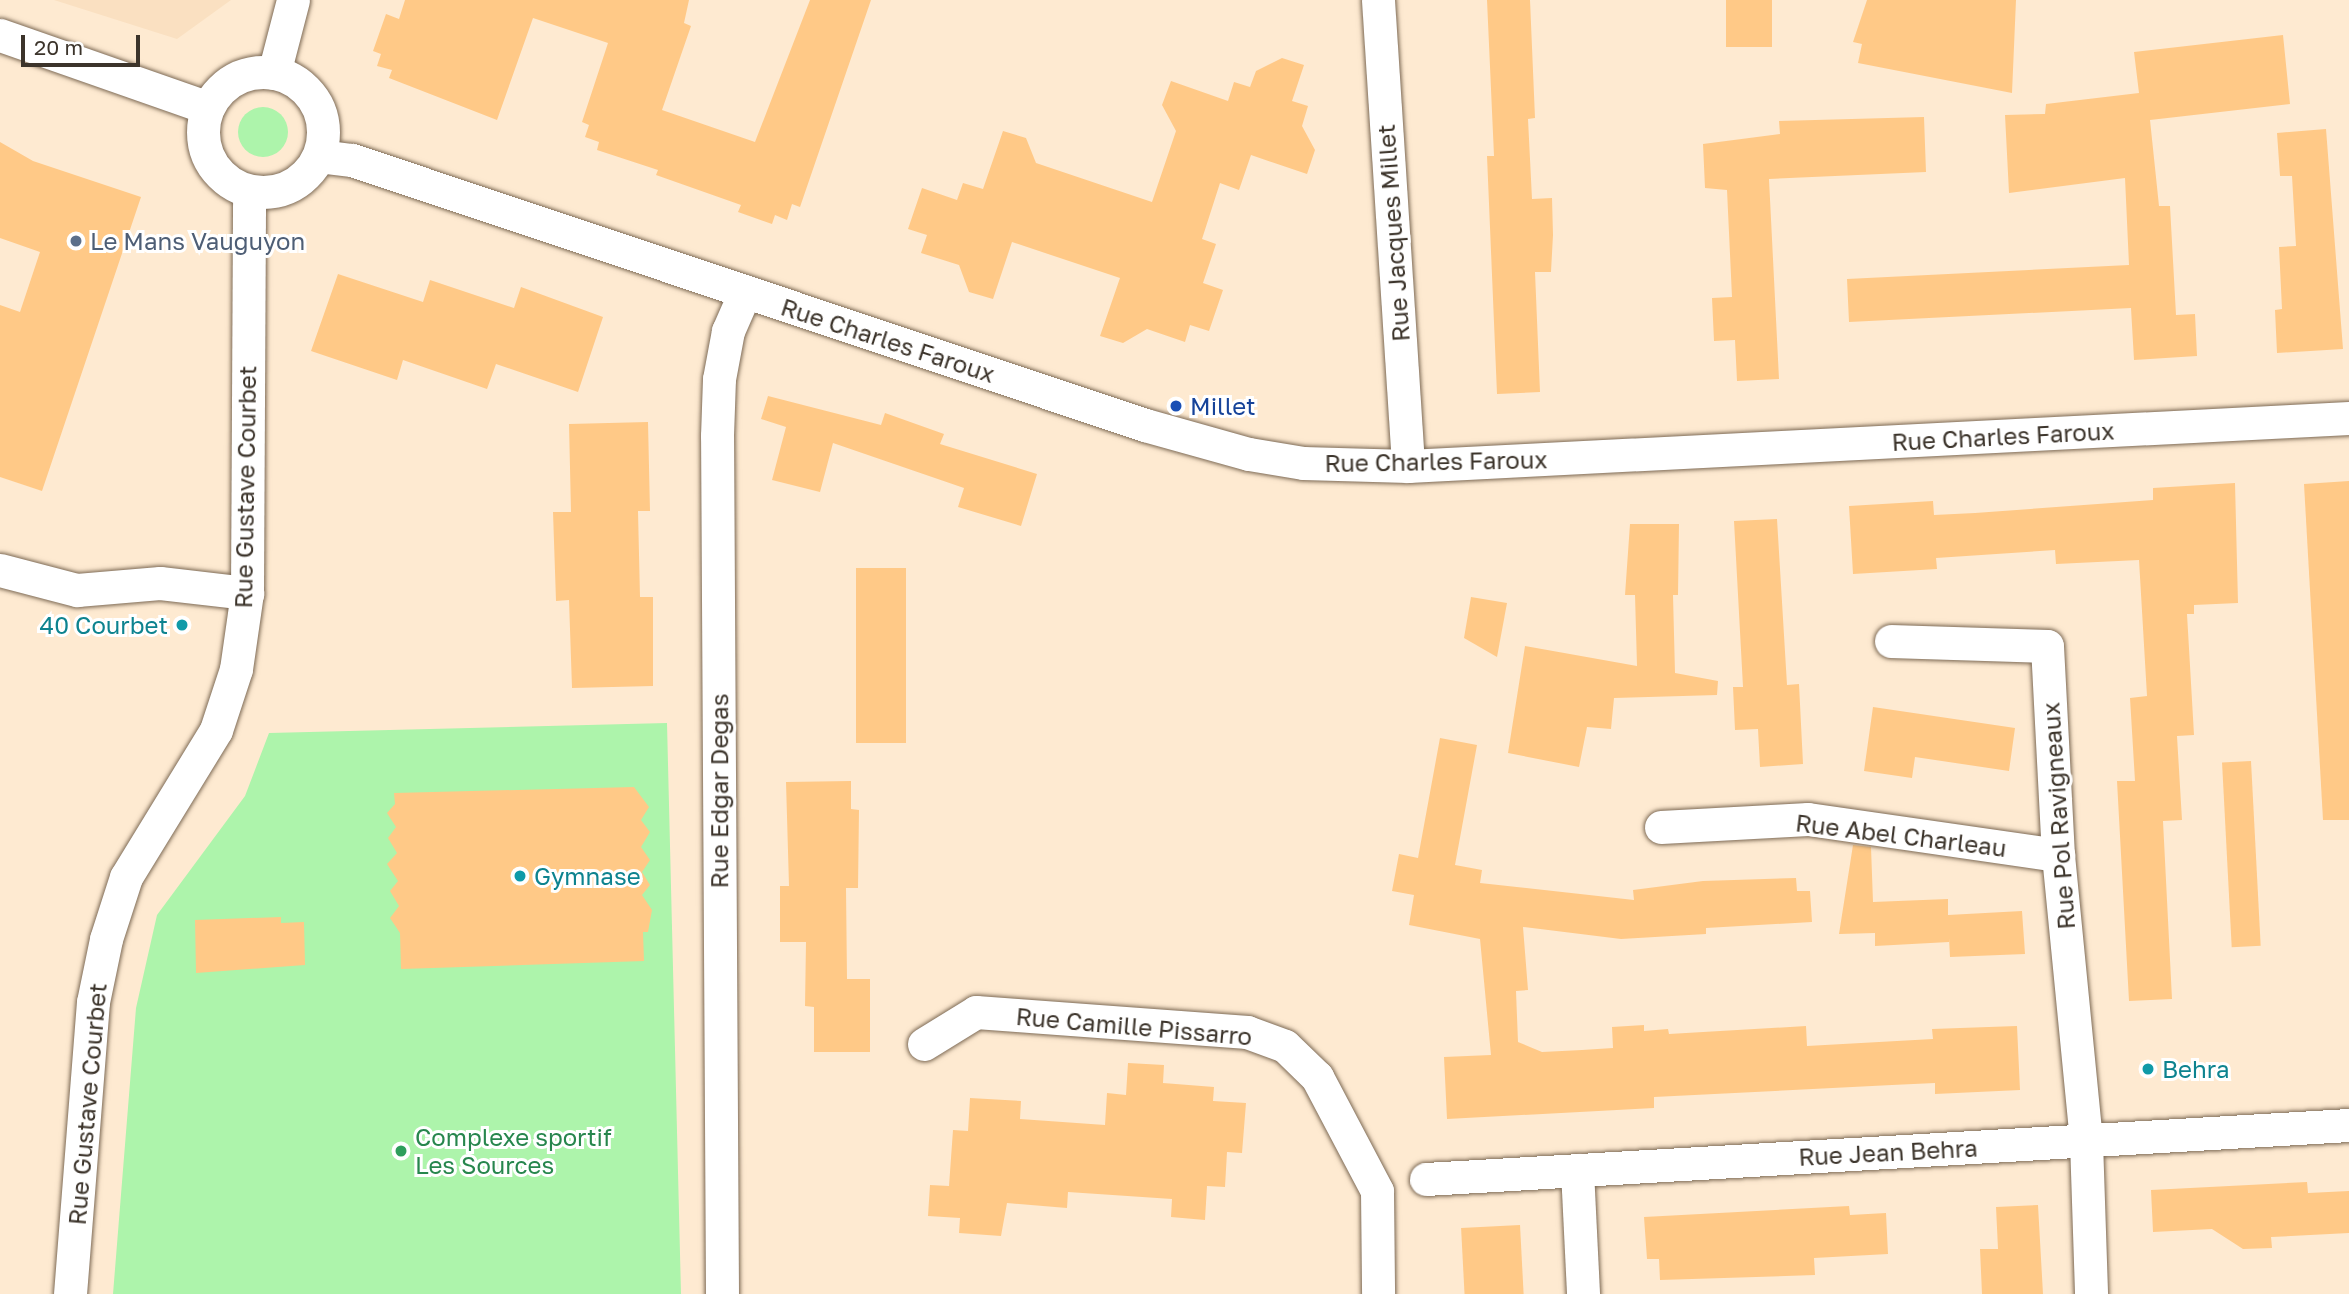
<!DOCTYPE html>
<html>
<head>
<meta charset="utf-8">
<style>
	body { margin:0 }
	#map { position:relative; width:2349px; height:1294px; overflow:hidden; background:#feead1; font-family:"Golos Text",sans-serif }
	div>[style] { position:absolute }
	.built>* { inset:0; background:#fae0c1 }
	.green>* { inset:0; background:#adf4ab }
	.round { border-radius:50% }
	.building>* { inset:0; background:#ffc987; transform-origin:0 0 }
	.roads { filter:drop-shadow(0 0 2px #7d6a55) drop-shadow(0 0 2px #7d6a55) }
	.street>* { height:33px; margin:-16.5px; padding:0 16.5px; transform-origin:16.5px; border-radius:16.5px; background:#fff }
	.street>.ring { margin:-16.5px; padding:0; box-sizing:content-box; background:none; border:33px solid #fff; border-radius:50% }
	.dots>* { width:19px; height:19px; translate:-50% -50%; box-sizing:border-box; border:4px solid #fff; border-radius:50% }
	span { translate:-50% -50%; white-space:nowrap; text-align:center; line-height:1.15; -webkit-text-stroke:6px #fff; paint-order:stroke }
	.street-label { font-size:24px; color:#3c342b }
	.service-label { font-size:24px; color:#4e5e75 }
	.left { translate:0 -50%; text-align:left }
	.transit-label { font-size:24px; color:#164399 }
	.culture-label { font-size:24px; color:#0d838f }
	.right { translate:-100% -50%; text-align:right }
	.leisure-label { font-size:24px; color:#27864d }
	.scale { position:absolute; left:21px; top:35px; width:119px; height:32px; box-sizing:border-box; border:4px solid #3c342b; border-top:0; padding-left:9px; font-size:21px; line-height:24px; white-space:nowrap; color:#3c342b; -webkit-text-stroke:5px #fff; paint-order:stroke }
</style>
</head>
<body>
<div id="map">
	<div class="built">
		<div style="clip-path:polygon(54px 0,231px 0,177px 39px)"></div>
	</div>
	<div class="green">
		<div class="round" style="left:238px;top:107px;width:50px;height:50px"></div>
		<div style="clip-path:polygon(667px 723px,681px 1294px,113px 1294px,136px 1008px,157px 915px,245px 796px,269px 733px)"></div>
	</div>
	<div class="building">
		<div style="clip-path:polygon(405px 0,689px 0,684px 23px,691px 26px,662px 110px,755px 142px,810px 0,871px 0,800px 207px,792px 204px,787px 220px,775px 215px,772px 224px,738px 212px,741px 205px,656px 175px,658px 170px,597px 150px,599px 142px,585px 137px,589px 125px,582px 122px,608px 43px,533px 18px,497px 120px,389px 78px,392px 70px,377px 66px,381px 54px,373px 51px,386px 14px,399px 19px)"></div>
		<div style="clip-path:polygon(1487px 0,1530px 0,1535px 118px,1528px 119px,1532px 199px,1552px 198px,1553px 235px,1551px 272px,1535px 272px,1540px 392px,1497px 394px,1487px 156px,1494px 156px)"></div>
		<div style="left:1726px;top:0;width:46px;height:47px"></div>
		<div style="clip-path:polygon(1867px 0,2016px 0,2012px 93px,1858px 63px,1862px 44px,1853px 42px)"></div>
		<div style="clip-path:polygon(2283px 35px,2290px 104px,2150px 120px,2159px 206px,2170px 206px,2176px 315px,2195px 314px,2197px 356px,2134px 360px,2131px 308px,1849px 322px,1847px 279px,2129px 265px,2125px 178px,2009px 193px,2005px 115px,2045px 114px,2046px 104px,2139px 93px,2134px 52px)"></div>
		<div style="clip-path:polygon(1282px 58px,1304px 65px,1292px 101px,1308px 106px,1302px 126px,1315px 150px,1307px 174px,1251px 155px,1239px 190px,1220px 183px,1202px 239px,1216px 244px,1203px 283px,1223px 290px,1209px 331px,1190px 325px,1185px 342px,1147px 329px,1123px 343px,1100px 336px,1120px 278px,1012px 242px,993px 299px,969px 292px,959px 265px,921px 253px,927px 235px,908px 229px,922px 188px,957px 200px,963px 183px,983px 189px,1003px 131px,1026px 138px,1036px 163px,1152px 202px,1176px 131px,1162px 105px,1171px 81px,1228px 101px,1234px 82px,1250px 87px,1256px 71px)"></div>
		<div style="clip-path:polygon(1924px 117px,1926px 172px,1769px 179px,1779px 379px,1737px 381px,1735px 340px,1714px 341px,1712px 298px,1732px 297px,1727px 190px,1705px 188px,1703px 144px,1780px 134px,1779px 121px)"></div>
		<div style="clip-path:polygon(2326px 129px,2343px 349px,2277px 353px,2275px 310px,2282px 309px,2279px 247px,2296px 246px,2292px 176px,2280px 176px,2277px 133px)"></div>
		<div style="clip-path:polygon(0 142px,33px 161px,141px 197px,42px 491px,0 477px,0 305px,20px 312px,40px 252px,0 238px)"></div>
		<div style="clip-path:polygon(338px 274px,423px 302px,430px 280px,514px 308px,521px 287px,603px 317px,578px 392px,496px 364px,487px 389px,403px 360px,397px 380px,311px 351px)"></div>
		<div style="clip-path:polygon(768px 396px,881px 425px,885px 413px,944px 434px,940px 444px,1037px 474px,1021px 526px,958px 507px,964px 488px,833px 443px,820px 492px,772px 480px,786px 427px,761px 419px)"></div>
		<div style="clip-path:polygon(648px 422px,650px 511px,638px 511px,640px 597px,653px 597px,653px 686px,572px 688px,569px 600px,556px 601px,553px 512px,571px 512px,569px 424px)"></div>
		<div style="clip-path:polygon(2349px 481px,2349px 820px,2323px 820px,2304px 484px)"></div>
		<div style="clip-path:polygon(2235px 483px,2238px 603px,2194px 605px,2194px 614px,2187px 614px,2194px 735px,2177px 736px,2182px 820px,2163px 821px,2172px 999px,2129px 1001px,2117px 781px,2135px 781px,2130px 698px,2147px 696px,2139px 560px,2056px 564px,2055px 550px,1936px 558px,1937px 569px,1853px 574px,1849px 506px,1933px 501px,1934px 515px,1975px 513px,2153px 500px,2153px 488px)"></div>
		<div style="clip-path:polygon(1777px 519px,1787px 685px,1799px 684px,1803px 764px,1760px 767px,1758px 729px,1735px 730px,1733px 687px,1743px 687px,1734px 521px)"></div>
		<div style="clip-path:polygon(1630px 524px,1679px 524px,1678px 595px,1673px 595px,1675px 673px,1718px 681px,1717px 695px,1614px 698px,1611px 729px,1587px 727px,1579px 767px,1508px 753px,1525px 646px,1637px 666px,1635px 595px,1625px 595px)"></div>
		<div style="left:906px;top:568px;width:175px;height:50px;rotate:90deg"></div>
		<div style="clip-path:polygon(1471px 597px,1507px 603px,1497px 657px,1464px 638px)"></div>
		<div style="clip-path:polygon(1873px 707px,2015px 728px,2009px 771px,1915px 757px,1912px 778px,1864px 771px)"></div>
		<div style="clip-path:polygon(1440px 738px,1477px 745px,1455px 865px,1482px 870px,1480px 883px,1634px 900px,1633px 890px,1703px 881px,1796px 878px,1797px 891px,1810px 891px,1812px 922px,1706px 928px,1706px 934px,1621px 939px,1523px 927px,1528px 990px,1516px 991px,1518px 1042px,1542px 1052px,1582px 1050px,1613px 1048px,1612px 1027px,1644px 1025px,1644px 1031px,1668px 1029px,1669px 1034px,1806px 1026px,1807px 1046px,1933px 1039px,1932px 1029px,2017px 1026px,2020px 1090px,1935px 1094px,1935px 1083px,1892px 1085px,1654px 1097px,1654px 1108px,1447px 1119px,1444px 1057px,1491px 1055px,1480px 939px,1409px 925px,1414px 895px,1392px 891px,1399px 854px,1418px 858px)"></div>
		<div style="left:2251px;top:761px;width:185px;height:29px;rotate:87deg"></div>
		<div style="clip-path:polygon(851px 781px,851px 809px,859px 810px,858px 888px,846px 888px,847px 979px,870px 979px,870px 1052px,814px 1052px,814px 1007px,805px 1006px,806px 942px,780px 942px,780px 886px,789px 886px,786px 782px)"></div>
		<div style="clip-path:polygon(634px 787px,649px 807px,641px 820px,650px 832px,641px 847px,650px 860px,642px 872px,650px 885px,642px 895px,652px 910px,648px 932px,643px 932px,644px 961px,401px 969px,400px 933px,390px 918px,399px 906px,390px 891px,398px 881px,387px 864px,397px 853px,388px 838px,396px 827px,387px 813px,395px 804px,394px 793px)"></div>
		<div style="clip-path:polygon(1853px 845px,1871px 847px,1873px 902px,1948px 899px,1948px 915px,2022px 911px,2025px 954px,1950px 957px,1949px 938px,1949px 942px,1875px 946px,1875px 933px,1839px 934px)"></div>
		<div style="clip-path:polygon(281px 917px,281px 923px,304px 922px,305px 965px,196px 973px,195px 920px)"></div>
		<div style="clip-path:polygon(1128px 1063px,1164px 1065px,1163px 1083px,1214px 1087px,1213px 1101px,1246px 1103px,1242px 1153px,1227px 1152px,1225px 1187px,1207px 1186px,1205px 1220px,1171px 1217px,1172px 1199px,1068px 1192px,1067px 1208px,1007px 1203px,1001px 1236px,959px 1233px,960px 1218px,928px 1216px,930px 1185px,949px 1186px,953px 1130px,968px 1131px,970px 1098px,1021px 1101px,1020px 1119px,1105px 1125px,1107px 1093px,1126px 1095px)"></div>
		<div style="clip-path:polygon(2307px 1182px,2308px 1193px,2349px 1191px,2349px 1233px,2271px 1237px,2272px 1248px,2243px 1249px,2212px 1229px,2153px 1232px,2151px 1190px)"></div>
		<div style="clip-path:polygon(2038px 1205px,2043px 1294px,1982px 1294px,1980px 1249px,1998px 1249px,1996px 1207px)"></div>
		<div style="clip-path:polygon(1849px 1206px,1850px 1215px,1886px 1213px,1888px 1254px,1814px 1258px,1815px 1275px,1660px 1280px,1659px 1259px,1647px 1259px,1644px 1217px)"></div>
		<div style="left:1520px;top:1225px;width:69px;height:59px;rotate:87deg"></div>
	</div>
	<div class="roads">
		<div class="street">
			<div style="left:1378px;top:0;width:467px;rotate:86.3deg"></div>
			<div style="left:0;top:35px;width:220px;rotate:19.3deg"></div>
			<div class="ring" style="left:203px;top:72px;width:87px;height:87px"></div>
			<div style="left:274px;top:73px;width:75px;rotate:-75.4deg"></div>
			<div style="left:319px;top:156px;width:33px;rotate:7deg"></div>
			<div style="left:352px;top:160px;width:836px;rotate:18.48deg"></div>
			<div style="left:1145px;top:425px;width:108px;rotate:15.6deg"></div>
			<div style="left:1249px;top:454px;width:55px;rotate:9.5deg"></div>
			<div style="left:1303px;top:463px;width:105px;rotate:1.6deg"></div>
			<div style="left:1408px;top:466px;width:942px;rotate:-2.92deg"></div>
			<div style="left:0;top:570px;width:80px;rotate:14.6deg"></div>
			<div style="left:77px;top:590px;width:83px;rotate:-4.8deg"></div>
			<div style="left:160px;top:583px;width:88px;rotate:6.6deg"></div>
			<div style="left:1891px;top:641px;width:156px;rotate:1.8deg"></div>
			<div style="left:2047px;top:646px;width:209px;rotate:87deg"></div>
			<div style="left:2058px;top:855px;width:287px;rotate:84.4deg"></div>
			<div style="left:2086px;top:1141px;width:153px;rotate:88.1deg"></div>
			<div style="left:1661px;top:827px;width:147px;rotate:-3.1deg"></div>
			<div style="left:1808px;top:819px;width:253px;rotate:8.2deg"></div>
			<div style="left:924px;top:1044px;width:61px;rotate:-31.6deg"></div>
			<div style="left:976px;top:1012px;width:272px;rotate:4.2deg"></div>
			<div style="left:1247px;top:1032px;width:40px;rotate:20.2deg"></div>
			<div style="left:1285px;top:1046px;width:45px;rotate:44.1deg"></div>
			<div style="left:1317px;top:1077px;width:129px;rotate:62.2deg"></div>
			<div style="left:1377px;top:1191px;width:103px;rotate:89.4deg"></div>
			<div style="left:1577px;top:1170px;width:124px;rotate:87.2deg"></div>
			<div style="left:1426px;top:1179px;width:925px;rotate:-3.35deg"></div>
			<div style="left:70px;top:1294px;width:293px;rotate:-85.5deg"></div>
			<div style="left:93px;top:1002px;width:64px;rotate:-78.3deg"></div>
			<div style="left:106px;top:939px;width:65px;rotate:-72.1deg"></div>
			<div style="left:126px;top:877px;width:172px;rotate:-58.5deg"></div>
			<div style="left:216px;top:730px;width:64px;rotate:-71.8deg"></div>
			<div style="left:236px;top:669px;width:77px;rotate:-81.8deg"></div>
			<div style="left:247px;top:593px;width:402px;rotate:-89.7deg"></div>
			<div style="left:722px;top:1294px;width:858px;rotate:-90.33deg"></div>
			<div style="left:717px;top:436px;width:57px;rotate:-88deg"></div>
			<div style="left:719px;top:379px;width:49px;rotate:-79.4deg"></div>
			<div style="left:728px;top:331px;width:43px;rotate:-66.4deg"></div>
		</div>
	</div>
	<div class="dots">
		<div style="left:76px;top:241px;background:#5c6f8a"></div>
		<div style="left:1176px;top:406px;background:#1a4fb4"></div>
		<div style="left:182px;top:625px;background:#0f9aa8"></div>
		<div style="left:520px;top:876px;background:#0f9aa8"></div>
		<div style="left:2148px;top:1069px;background:#0f9aa8"></div>
		<div style="left:401px;top:1151px;background:#2e9e5b"></div>
	</div>
	<div class="street-label">
		<span style="left:1393px;top:233px;rotate:-94deg">Rue Jacques Millet</span>
		<span style="left:888px;top:340px;rotate:18deg">Rue Charles Faroux</span>
		<span style="left:2003px;top:436px;rotate:-3deg">Rue Charles Faroux</span>
		<span style="left:1436px;top:461px;rotate:-1deg">Rue Charles Faroux</span>
		<span style="left:245px;top:487px;rotate:-89deg">Rue Gustave Courbet</span>
		<span style="left:719px;top:791px;rotate:-90deg">Rue Edgar Degas</span>
		<span style="left:2058px;top:816px;rotate:-94deg">Rue Pol Ravigneaux</span>
		<span style="left:1901px;top:835px;rotate:7deg">Rue Abel Charleau</span>
		<span style="left:1134px;top:1026px;rotate:5deg">Rue Camille Pissarro</span>
		<span style="left:87px;top:1104px;rotate:-85deg">Rue Gustave Courbet</span>
		<span style="left:1888px;top:1152px;rotate:-3deg">Rue Jean Behra</span>
	</div>
	<div class="service-label">
		<span class="left" style="left:90px;top:241px">Le Mans Vauguyon</span>
	</div>
	<div class="transit-label">
		<span class="left" style="left:1190px;top:406px">Millet</span>
	</div>
	<div class="culture-label">
		<span class="right" style="left:168px;top:625px">40 Courbet</span>
		<span class="left" style="left:534px;top:876px">Gymnase</span>
		<span class="left" style="left:2162px;top:1069px">Behra</span>
	</div>
	<div class="leisure-label">
		<span class="left" style="left:415px;top:1151px">Complexe sportif<br>Les Sources</span>
	</div>
	<div class="scale">20 m</div>
</div>
</body>
</html>
